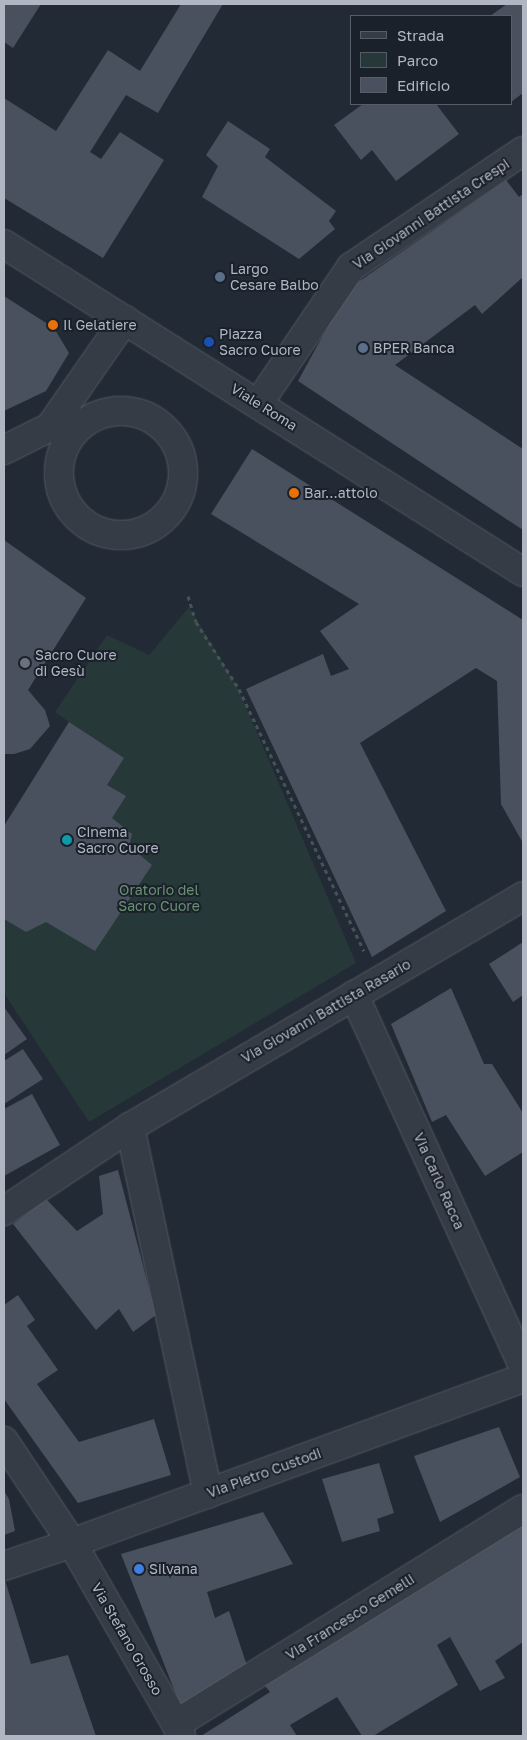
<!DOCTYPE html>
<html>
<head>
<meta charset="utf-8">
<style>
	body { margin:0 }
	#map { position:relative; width:527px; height:1740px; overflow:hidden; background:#222a35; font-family:"Golos Text",sans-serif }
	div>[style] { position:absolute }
	.green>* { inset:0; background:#273838 }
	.building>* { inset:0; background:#49515e }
	.path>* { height:3px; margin-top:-1.5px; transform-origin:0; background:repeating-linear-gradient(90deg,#445355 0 4px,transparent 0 8px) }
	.roads { filter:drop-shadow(0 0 1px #535a63) drop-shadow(0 0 1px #535a63) }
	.minor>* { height:28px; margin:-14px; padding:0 14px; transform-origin:14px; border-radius:14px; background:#353c45 }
	.minor>.ring { margin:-14px; padding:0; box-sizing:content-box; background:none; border:28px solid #353c45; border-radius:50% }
	.dots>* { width:14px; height:14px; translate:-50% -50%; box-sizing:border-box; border:2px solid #1b212a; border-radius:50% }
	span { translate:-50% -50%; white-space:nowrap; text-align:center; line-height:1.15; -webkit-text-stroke:4px #1b212a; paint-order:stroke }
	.street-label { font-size:14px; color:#b0b7c2 }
	.poi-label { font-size:14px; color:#b0b7c2 }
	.left { translate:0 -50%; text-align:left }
	.park-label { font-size:14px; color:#6a9073 }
	.frame { position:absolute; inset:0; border:5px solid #b0b7c2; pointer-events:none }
	.legend { position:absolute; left:350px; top:15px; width:162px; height:90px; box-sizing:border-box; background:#1b212a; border:1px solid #575d67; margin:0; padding:6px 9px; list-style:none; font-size:15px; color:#b0b7c2 }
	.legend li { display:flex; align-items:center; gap:10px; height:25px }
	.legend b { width:25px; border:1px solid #575d67 }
</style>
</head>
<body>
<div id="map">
	<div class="green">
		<div style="clip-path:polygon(189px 607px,236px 684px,356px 963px,89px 1122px,4px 993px,4px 826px,69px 722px,55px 712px,107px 635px,149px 655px)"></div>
	</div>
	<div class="building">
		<div style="clip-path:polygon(4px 4px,41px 4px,13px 48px,4px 42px)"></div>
		<div style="clip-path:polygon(181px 4px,223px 4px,158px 113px,126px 95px,90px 152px,101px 159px,120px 132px,164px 160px,103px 258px,4px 198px,4px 98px,56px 131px,108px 50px,140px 71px)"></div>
		<div style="clip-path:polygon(507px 4px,523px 4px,523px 93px,511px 102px,511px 16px,490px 16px)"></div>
		<div style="clip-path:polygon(363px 104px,436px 104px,459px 134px,396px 181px,372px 150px,361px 160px,334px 125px)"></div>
		<div style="clip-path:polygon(228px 121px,270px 149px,265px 157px,336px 211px,329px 221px,335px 229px,299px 259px,202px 197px,218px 166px,206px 155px)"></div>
		<div style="clip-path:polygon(506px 180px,519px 197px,523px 194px,523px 277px,482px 314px,475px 305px,395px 365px,523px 449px,523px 530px,298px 381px,348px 289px)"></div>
		<div style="clip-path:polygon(4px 296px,54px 328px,69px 353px,46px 391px,4px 411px)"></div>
		<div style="clip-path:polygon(252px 449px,523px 620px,523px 843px,501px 804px,497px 681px,476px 668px,360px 743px,446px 911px,372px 957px,246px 689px,323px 654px,331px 676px,349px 669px,320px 631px,359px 604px,211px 514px)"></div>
		<div style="clip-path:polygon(4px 540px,86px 598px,28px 690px,45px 710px,50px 726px,30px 749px,14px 754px,4px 754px)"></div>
		<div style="clip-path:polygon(69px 722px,124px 758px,107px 785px,126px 796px,112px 818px,132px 834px,129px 846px,152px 865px,95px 951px,46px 922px,26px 932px,4px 919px,4px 826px)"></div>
		<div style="clip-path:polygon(523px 942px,523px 995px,513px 1002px,489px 964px)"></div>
		<div style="clip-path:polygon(451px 988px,484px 1064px,492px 1064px,523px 1113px,523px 1152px,485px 1176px,446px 1115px,432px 1122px,391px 1024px)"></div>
		<div style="clip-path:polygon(4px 1007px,27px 1039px,4px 1055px)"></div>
		<div style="clip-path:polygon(23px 1049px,43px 1079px,4px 1104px,4px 1061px)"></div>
		<div style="clip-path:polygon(32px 1094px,60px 1145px,4px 1176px,4px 1109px)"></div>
		<div style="clip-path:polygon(118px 1170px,156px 1315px,133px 1332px,119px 1309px,96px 1330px,13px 1224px,46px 1199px,77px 1231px,103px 1214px,99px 1176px)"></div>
		<div style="clip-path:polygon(18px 1295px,35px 1320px,27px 1326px,58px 1370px,37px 1384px,79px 1442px,154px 1419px,171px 1475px,78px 1503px,4px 1399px,4px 1305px)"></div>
		<div style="clip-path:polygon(499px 1427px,520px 1477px,440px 1522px,414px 1456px)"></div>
		<div style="clip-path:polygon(379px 1463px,394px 1513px,377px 1519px,380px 1531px,342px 1542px,322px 1479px)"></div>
		<div style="clip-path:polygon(4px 1491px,9px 1499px,15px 1531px,4px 1535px)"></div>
		<div style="clip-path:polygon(263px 1512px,293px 1564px,207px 1592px,215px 1618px,229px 1611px,248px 1669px,182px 1710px,121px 1554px)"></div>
		<div style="clip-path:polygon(523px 1521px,523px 1642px,495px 1661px,505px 1678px,480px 1691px,450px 1637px,437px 1645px,458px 1685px,373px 1736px,362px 1736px,337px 1697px,290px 1725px,297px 1736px,201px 1736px,270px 1692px,262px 1682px)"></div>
		<div style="clip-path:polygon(5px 1580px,31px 1664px,68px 1655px,96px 1736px,4px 1736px)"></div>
	</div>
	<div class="path">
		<div style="left:188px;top:596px;width:27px;rotate:73deg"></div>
		<div style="left:196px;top:622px;width:80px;rotate:57.3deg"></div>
		<div style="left:239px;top:689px;width:290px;rotate:64.5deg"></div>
	</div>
	<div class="roads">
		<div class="minor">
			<div style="left:4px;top:244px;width:614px;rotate:32.29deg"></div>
			<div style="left:258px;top:404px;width:166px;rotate:-55.8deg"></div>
			<div style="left:351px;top:267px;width:207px;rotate:-34deg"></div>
			<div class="ring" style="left:59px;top:411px;width:96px;height:96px"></div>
			<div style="left:4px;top:450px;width:51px;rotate:-26.6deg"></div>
			<div style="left:50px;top:427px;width:131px;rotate:-55.2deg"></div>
			<div style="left:354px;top:995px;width:408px;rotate:65.5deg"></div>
			<div style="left:130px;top:1127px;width:375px;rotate:78deg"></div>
			<div style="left:4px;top:1211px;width:151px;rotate:-33.7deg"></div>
			<div style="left:130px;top:1127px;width:456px;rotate:-30.4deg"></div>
			<div style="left:4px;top:1441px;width:123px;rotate:56.3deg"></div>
			<div style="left:72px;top:1543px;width:209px;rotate:60.1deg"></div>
			<div style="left:176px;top:1724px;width:13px;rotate:67deg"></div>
			<div style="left:4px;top:1566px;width:72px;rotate:-18.7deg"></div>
			<div style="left:72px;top:1543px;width:480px;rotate:-20.1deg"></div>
			<div style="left:176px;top:1724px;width:408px;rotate:-31.8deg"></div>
		</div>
	</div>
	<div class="dots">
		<div style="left:220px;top:277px;background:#5c6f8a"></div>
		<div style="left:53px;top:325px;background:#e8710a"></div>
		<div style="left:209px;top:342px;background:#1a4fb4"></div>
		<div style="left:363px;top:348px;background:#5c6f8a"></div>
		<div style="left:294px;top:493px;background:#e8710a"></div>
		<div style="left:25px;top:663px;background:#6b7280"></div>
		<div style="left:67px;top:840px;background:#0f9aa8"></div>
		<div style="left:139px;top:1569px;background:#3f7fe0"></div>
	</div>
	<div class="street-label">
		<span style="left:431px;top:214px;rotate:-34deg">Via Giovanni Battista Crespi</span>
		<span style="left:264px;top:407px;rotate:32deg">Viale Roma</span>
		<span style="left:326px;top:1011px;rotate:-30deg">Via Giovanni Battista Rasario</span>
		<span style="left:439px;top:1181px;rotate:66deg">Via Carlo Racca</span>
		<span style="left:264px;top:1473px;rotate:-20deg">Via Pietro Custodi</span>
		<span style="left:350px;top:1617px;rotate:-32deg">Via Francesco Gemelli</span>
		<span style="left:127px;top:1639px;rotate:60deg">Via Stefano Grosso</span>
	</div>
	<div class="poi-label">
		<span class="left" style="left:230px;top:277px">Largo<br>Cesare Balbo</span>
		<span class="left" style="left:63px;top:325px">Il Gelatiere</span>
		<span class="left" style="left:219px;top:342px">Piazza<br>Sacro Cuore</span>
		<span class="left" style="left:373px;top:348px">BPER Banca</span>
		<span class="left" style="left:304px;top:493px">Bar...attolo</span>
		<span class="left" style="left:35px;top:663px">Sacro Cuore<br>di Gesù</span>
		<span class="left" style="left:77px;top:840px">Cinema<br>Sacro Cuore</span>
		<span class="left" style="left:149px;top:1569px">Silvana</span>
	</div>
	<div class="park-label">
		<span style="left:159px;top:898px">Oratorio del<br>Sacro Cuore</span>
	</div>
	<div class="frame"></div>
	<ul class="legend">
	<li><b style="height:6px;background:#353c45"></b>Strada</li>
	<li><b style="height:14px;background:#273838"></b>Parco</li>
	<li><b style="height:14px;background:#49515e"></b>Edificio</li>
	</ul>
</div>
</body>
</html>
